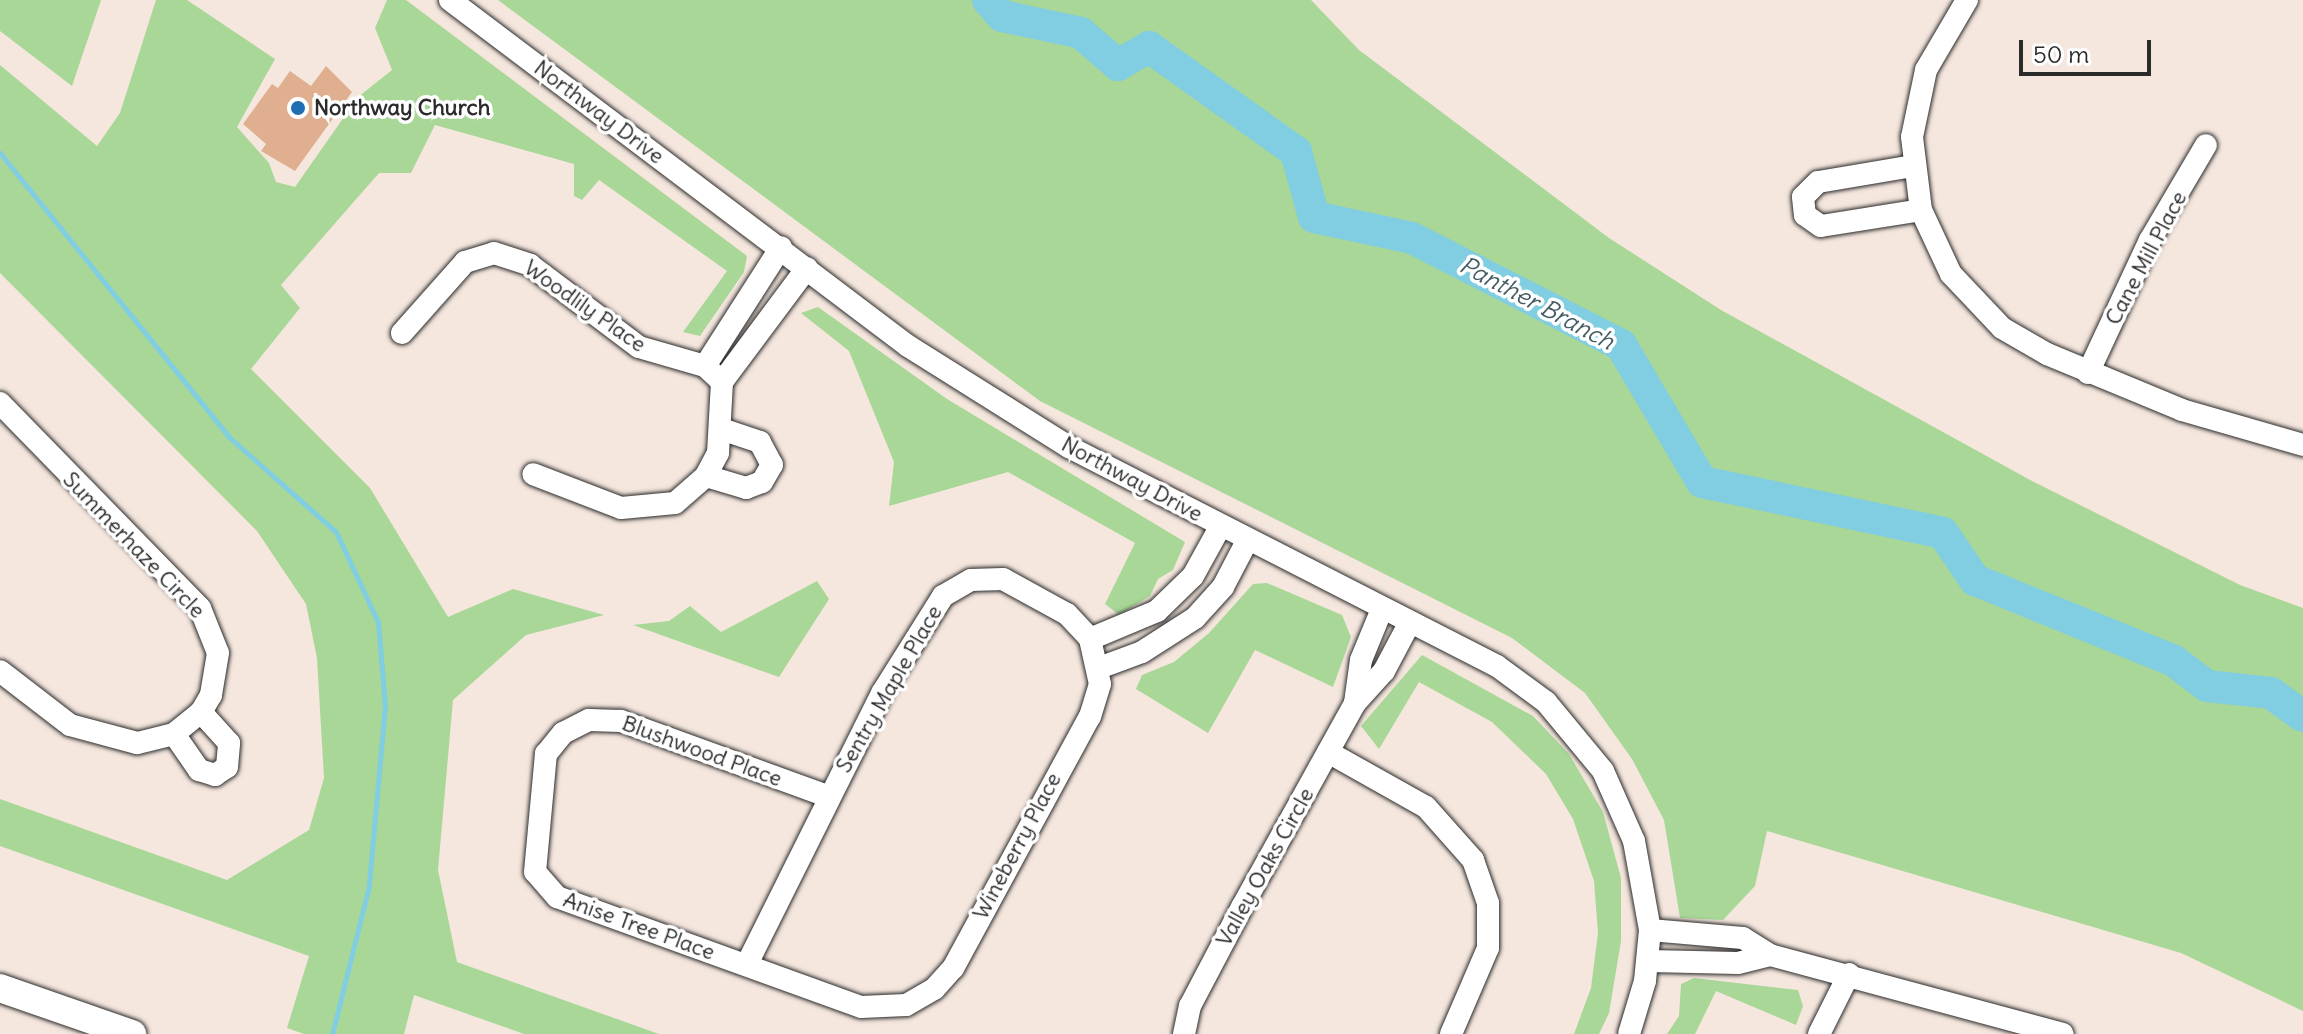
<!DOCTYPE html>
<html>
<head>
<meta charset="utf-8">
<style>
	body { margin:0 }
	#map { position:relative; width:2303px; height:1034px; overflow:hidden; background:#f5e7de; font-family:Delius,sans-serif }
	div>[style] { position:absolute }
	.green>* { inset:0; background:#a8d797 }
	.stream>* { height:5px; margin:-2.5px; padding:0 2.5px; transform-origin:2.5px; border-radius:2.5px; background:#81cde1 }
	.river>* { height:32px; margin:-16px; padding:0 16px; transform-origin:16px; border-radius:16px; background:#81cde1 }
	.building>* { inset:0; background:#dfaf90 }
	.roads { filter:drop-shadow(0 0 2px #2b2b2b) drop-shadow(0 0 2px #2b2b2b) }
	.minor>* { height:22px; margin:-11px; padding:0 11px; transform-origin:11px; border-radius:11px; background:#fff }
	.major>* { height:28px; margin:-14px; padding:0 14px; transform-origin:14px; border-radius:14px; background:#fff }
	.dots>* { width:22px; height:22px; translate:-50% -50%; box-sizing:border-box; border:4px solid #fff; border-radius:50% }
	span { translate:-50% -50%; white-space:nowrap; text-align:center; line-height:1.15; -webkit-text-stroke:7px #fff; paint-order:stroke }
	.poi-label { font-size:22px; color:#2b2b2b; font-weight:700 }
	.left { translate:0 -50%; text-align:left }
	.street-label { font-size:22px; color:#2b2b2b }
	.water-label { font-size:24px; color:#455c62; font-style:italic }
	.scale { position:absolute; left:2019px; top:40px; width:132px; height:36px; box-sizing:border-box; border:4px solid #2b2b2b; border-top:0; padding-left:10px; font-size:24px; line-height:28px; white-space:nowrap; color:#2b2b2b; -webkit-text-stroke:6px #fff; paint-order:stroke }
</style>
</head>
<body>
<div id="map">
	<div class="green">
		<div style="clip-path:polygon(0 0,101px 0,72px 86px,0 31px)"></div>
		<div style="clip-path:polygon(156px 0,187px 0,275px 59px,237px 127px,269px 163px,276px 182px,295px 187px,358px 97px,392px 70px,375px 28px,387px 0,406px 0,747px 256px,744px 272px,700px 336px,683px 332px,727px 271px,599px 180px,582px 200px,574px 196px,574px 164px,435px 125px,411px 173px,379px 173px,281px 285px,300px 308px,251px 369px,370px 488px,448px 617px,513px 589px,604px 615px,526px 635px,453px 700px,438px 870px,457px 962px,659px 1034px,524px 1034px,414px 995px,404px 1034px,304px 1034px,287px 1028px,309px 956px,0 846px,0 799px,227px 880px,309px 830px,324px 778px,317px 658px,306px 604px,257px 531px,0 273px,0 65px,97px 146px,120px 113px)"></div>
		<div style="clip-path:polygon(498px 0,1311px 0,1359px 50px,1609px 238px,1721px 310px,2032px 481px,2240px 585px,2303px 608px,2303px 1011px,2181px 953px,1767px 831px,1755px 886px,1723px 920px,1680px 918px,1664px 820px,1632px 759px,1585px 693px,1512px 638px,1040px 401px)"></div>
		<div style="clip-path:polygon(818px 307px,947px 399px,1185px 542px,1173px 570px,1158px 579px,1150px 596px,1119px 615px,1105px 604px,1135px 543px,1008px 472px,889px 506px,894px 462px,849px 351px,801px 313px)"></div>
		<div style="clip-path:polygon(817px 581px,829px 599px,779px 677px,633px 625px,669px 621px,690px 606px,721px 632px)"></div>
		<div style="clip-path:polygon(1267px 583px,1342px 615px,1351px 637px,1333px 687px,1255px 650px,1208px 733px,1136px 689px,1142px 675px,1174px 662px,1209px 633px,1253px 584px)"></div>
		<div style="clip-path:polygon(1422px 655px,1533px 716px,1569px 754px,1603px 812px,1621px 878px,1621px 941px,1609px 1013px,1599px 1034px,1574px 1034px,1591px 988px,1598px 933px,1594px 881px,1573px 819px,1546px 774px,1492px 722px,1419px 682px,1379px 749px,1361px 726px)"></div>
		<div style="clip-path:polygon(1694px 978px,1798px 990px,1803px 1006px,1796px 1025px,1716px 991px,1695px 1034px,1667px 1034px,1679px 1016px,1681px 984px)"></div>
	</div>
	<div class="stream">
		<div style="left:0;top:153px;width:365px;rotate:51.1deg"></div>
		<div style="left:229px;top:437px;width:143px;rotate:41.6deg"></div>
		<div style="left:336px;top:532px;width:99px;rotate:65deg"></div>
		<div style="left:378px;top:622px;width:83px;rotate:85.2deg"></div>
		<div style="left:385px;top:705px;width:182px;rotate:95.1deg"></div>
		<div style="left:369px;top:886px;width:153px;rotate:104deg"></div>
	</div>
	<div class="river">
		<div style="left:988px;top:0;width:21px;rotate:49deg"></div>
		<div style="left:1002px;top:16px;width:81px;rotate:12.1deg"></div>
		<div style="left:1081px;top:33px;width:49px;rotate:40.9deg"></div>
		<div style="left:1118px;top:65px;width:36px;rotate:-30deg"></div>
		<div style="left:1149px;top:47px;width:181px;rotate:35.5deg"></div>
		<div style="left:1296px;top:152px;width:67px;rotate:74.5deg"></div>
		<div style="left:1314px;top:217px;width:100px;rotate:12.1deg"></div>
		<div style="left:1412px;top:238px;width:235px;rotate:27.1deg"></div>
		<div style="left:1621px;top:345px;width:159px;rotate:59.4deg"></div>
		<div style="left:1702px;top:482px;width:246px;rotate:11.9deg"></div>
		<div style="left:1943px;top:533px;width:57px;rotate:55.8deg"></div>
		<div style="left:1975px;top:580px;width:215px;rotate:22.1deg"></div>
		<div style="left:2174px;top:661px;width:41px;rotate:37.1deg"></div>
		<div style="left:2207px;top:686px;width:64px;rotate:6.2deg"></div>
		<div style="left:2271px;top:693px;width:39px;rotate:36deg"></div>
	</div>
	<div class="building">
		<div style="clip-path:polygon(326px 66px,352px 92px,295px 171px,261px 151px,266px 144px,243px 124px,272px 84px,278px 88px,290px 71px,311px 86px)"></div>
	</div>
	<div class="roads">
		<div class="minor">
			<div style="left:450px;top:0;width:574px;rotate:37.07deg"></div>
			<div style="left:908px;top:346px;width:190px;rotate:32.1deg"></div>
			<div style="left:1069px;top:447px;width:481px;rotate:27.1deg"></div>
			<div style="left:1497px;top:666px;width:61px;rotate:36.3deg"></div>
			<div style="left:1546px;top:702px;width:89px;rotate:50.4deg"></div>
			<div style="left:1603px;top:771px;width:77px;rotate:66.1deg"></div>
			<div style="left:1634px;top:841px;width:90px;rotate:79.8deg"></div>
			<div style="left:1650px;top:930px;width:51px;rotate:95.6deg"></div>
			<div style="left:1645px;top:981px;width:55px;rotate:106.8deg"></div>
			<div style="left:1967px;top:0;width:81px;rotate:120.4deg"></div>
			<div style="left:1926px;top:70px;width:68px;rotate:101.8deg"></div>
			<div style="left:1912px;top:137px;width:74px;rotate:83deg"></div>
			<div style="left:1921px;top:210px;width:71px;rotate:64.9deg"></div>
			<div style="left:1951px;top:274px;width:74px;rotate:46.6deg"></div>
			<div style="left:2002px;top:328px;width:52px;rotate:30deg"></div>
			<div style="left:2047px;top:354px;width:146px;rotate:22.5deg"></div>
			<div style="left:2182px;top:410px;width:126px;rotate:16.1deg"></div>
			<div style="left:1913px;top:166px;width:96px;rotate:170.4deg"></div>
			<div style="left:1818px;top:182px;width:21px;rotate:135deg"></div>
			<div style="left:1803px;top:197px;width:18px;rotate:84deg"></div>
			<div style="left:1805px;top:215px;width:19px;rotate:35deg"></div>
			<div style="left:1821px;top:226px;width:101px;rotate:-9.1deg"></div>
			<div style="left:402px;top:333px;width:95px;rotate:-48.4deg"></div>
			<div style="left:465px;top:262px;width:30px;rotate:-17deg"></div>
			<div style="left:494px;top:253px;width:38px;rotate:18deg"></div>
			<div style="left:530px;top:265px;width:136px;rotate:37deg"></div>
			<div style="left:639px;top:347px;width:69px;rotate:16.1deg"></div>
			<div style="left:705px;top:366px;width:23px;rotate:43deg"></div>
			<div style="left:722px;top:382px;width:71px;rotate:93.2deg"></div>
			<div style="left:718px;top:453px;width:26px;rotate:118deg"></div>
			<div style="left:706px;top:476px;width:41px;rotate:138.9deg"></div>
			<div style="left:675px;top:503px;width:54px;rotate:174.7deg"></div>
			<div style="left:621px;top:508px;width:94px;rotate:-158.9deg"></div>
			<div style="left:705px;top:366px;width:141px;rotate:-57.4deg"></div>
			<div style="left:2088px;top:373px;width:147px;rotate:-65deg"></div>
			<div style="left:2150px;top:240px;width:110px;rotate:-59.5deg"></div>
			<div style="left:722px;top:382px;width:142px;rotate:-53.3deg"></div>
			<div style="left:0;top:403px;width:286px;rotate:45.7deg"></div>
			<div style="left:200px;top:608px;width:48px;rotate:68.2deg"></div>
			<div style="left:218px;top:653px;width:43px;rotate:99.5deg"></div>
			<div style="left:211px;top:695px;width:20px;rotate:120deg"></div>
			<div style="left:201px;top:712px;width:35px;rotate:141deg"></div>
			<div style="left:174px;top:734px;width:38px;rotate:166deg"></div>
			<div style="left:137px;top:743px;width:69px;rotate:-165deg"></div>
			<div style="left:70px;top:725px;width:88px;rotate:-142.4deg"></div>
			<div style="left:706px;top:476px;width:42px;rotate:16.7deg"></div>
			<div style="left:746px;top:488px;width:17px;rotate:-21deg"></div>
			<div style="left:762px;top:482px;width:20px;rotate:-60deg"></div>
			<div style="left:772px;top:465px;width:26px;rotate:-118deg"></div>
			<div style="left:760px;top:442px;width:41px;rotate:-161.6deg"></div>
			<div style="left:1090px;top:639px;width:73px;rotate:-22.7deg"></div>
			<div style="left:1157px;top:611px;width:50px;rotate:-44.2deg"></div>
			<div style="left:1193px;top:576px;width:56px;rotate:-61.1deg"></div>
			<div style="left:1099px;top:668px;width:46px;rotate:-20.4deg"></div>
			<div style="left:1142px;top:652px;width:63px;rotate:-32.7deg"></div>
			<div style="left:1195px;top:618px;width:42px;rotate:-47.9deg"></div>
			<div style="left:1223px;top:587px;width:52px;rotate:-62.4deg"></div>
			<div style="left:1355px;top:703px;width:43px;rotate:-82.1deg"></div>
			<div style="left:1361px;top:660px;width:55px;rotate:-67.6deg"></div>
			<div style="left:174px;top:734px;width:44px;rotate:55.2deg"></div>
			<div style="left:199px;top:770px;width:17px;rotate:17deg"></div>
			<div style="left:215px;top:775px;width:14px;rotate:-34deg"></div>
			<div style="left:227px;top:767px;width:24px;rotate:-85deg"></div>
			<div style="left:229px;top:743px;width:42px;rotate:-132.1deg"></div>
			<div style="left:1328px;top:752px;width:112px;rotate:29.3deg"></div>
			<div style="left:1426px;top:807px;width:71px;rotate:48.4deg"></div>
			<div style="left:1473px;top:860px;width:46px;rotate:70.8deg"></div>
			<div style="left:1488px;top:903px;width:45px;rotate:90deg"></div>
			<div style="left:1488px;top:948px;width:94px;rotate:113.3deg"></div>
			<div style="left:1650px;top:930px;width:93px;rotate:4.9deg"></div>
			<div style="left:1743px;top:938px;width:32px;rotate:32deg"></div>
			<div style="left:1770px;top:955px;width:303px;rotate:15.1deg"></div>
			<div style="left:1649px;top:961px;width:89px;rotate:1.3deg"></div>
			<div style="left:1738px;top:963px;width:33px;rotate:-14deg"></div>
			<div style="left:747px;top:964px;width:303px;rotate:-63.5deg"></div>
			<div style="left:882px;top:693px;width:115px;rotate:-57.8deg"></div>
			<div style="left:943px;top:596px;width:32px;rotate:-30deg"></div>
			<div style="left:971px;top:580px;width:32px;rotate:-2deg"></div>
			<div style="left:1003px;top:579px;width:73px;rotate:28.7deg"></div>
			<div style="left:1067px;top:614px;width:34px;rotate:47deg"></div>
			<div style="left:1090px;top:639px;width:46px;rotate:77.5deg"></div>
			<div style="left:1100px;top:684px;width:34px;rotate:107deg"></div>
			<div style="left:1090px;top:716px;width:287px;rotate:118.5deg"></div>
			<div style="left:953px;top:968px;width:28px;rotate:132deg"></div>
			<div style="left:934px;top:989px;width:32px;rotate:150deg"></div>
			<div style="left:906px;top:1005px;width:45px;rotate:177.5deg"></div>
			<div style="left:861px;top:1007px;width:323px;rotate:-160.1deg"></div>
			<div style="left:557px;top:897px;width:33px;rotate:-131deg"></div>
			<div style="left:535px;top:872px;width:119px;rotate:-84.7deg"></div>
			<div style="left:546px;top:754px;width:27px;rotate:-51deg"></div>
			<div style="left:563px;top:733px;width:29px;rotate:-27deg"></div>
			<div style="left:589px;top:720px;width:32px;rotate:2deg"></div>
			<div style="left:621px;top:721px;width:219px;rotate:20deg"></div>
			<div style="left:1184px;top:1034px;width:29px;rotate:-78deg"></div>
			<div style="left:1190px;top:1006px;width:112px;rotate:-62.3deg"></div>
			<div style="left:1242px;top:907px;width:233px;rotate:-61deg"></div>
			<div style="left:1355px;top:703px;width:43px;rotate:-47.8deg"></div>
			<div style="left:1384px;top:671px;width:55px;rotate:-62deg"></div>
			<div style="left:1819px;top:1034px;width:67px;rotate:-63.4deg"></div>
		</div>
		<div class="major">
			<div style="left:0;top:988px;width:140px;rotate:19.2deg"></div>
		</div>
	</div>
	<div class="dots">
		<div style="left:298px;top:108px;background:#1f6fb2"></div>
	</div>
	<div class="poi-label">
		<span class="left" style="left:314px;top:108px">Northway Church</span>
	</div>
	<div class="street-label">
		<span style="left:599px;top:112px;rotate:37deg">Northway Drive</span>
		<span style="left:2146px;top:258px;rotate:-62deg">Cane Mill Place</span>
		<span style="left:585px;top:306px;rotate:35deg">Woodlily Place</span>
		<span style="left:1132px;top:479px;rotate:28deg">Northway Drive</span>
		<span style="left:134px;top:545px;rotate:46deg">Summerhaze Circle</span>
		<span style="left:889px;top:689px;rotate:-60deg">Sentry Maple Place</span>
		<span style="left:702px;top:751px;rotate:20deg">Blushwood Place</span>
		<span style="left:1017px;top:846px;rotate:-62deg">Wineberry Place</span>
		<span style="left:1265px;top:867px;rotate:-61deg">Valley Oaks Circle</span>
		<span style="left:639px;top:926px;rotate:20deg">Anise Tree Place</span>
	</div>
	<div class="water-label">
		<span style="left:1537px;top:303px;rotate:28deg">Panther Branch</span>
	</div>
	<div class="scale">50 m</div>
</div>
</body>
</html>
